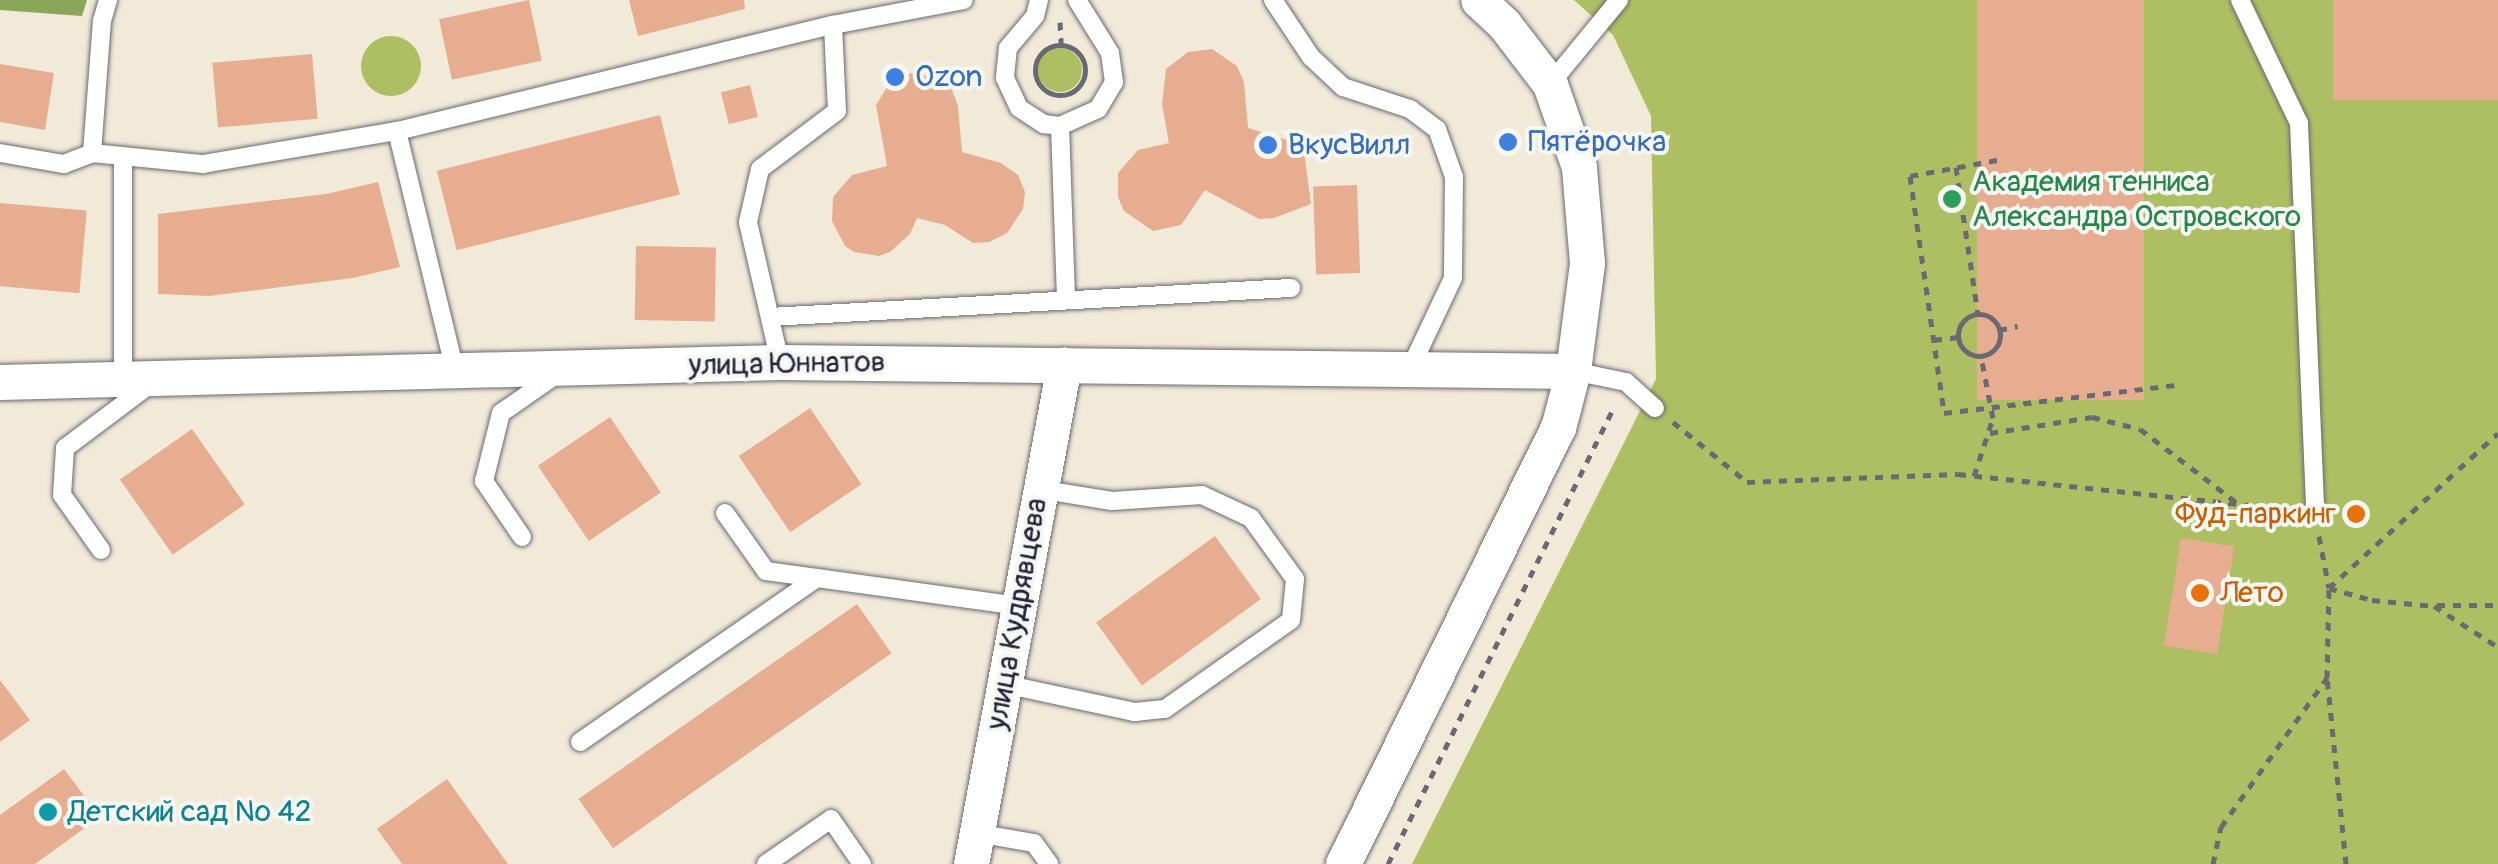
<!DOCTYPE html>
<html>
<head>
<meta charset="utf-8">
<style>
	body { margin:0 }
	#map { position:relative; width:2498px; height:864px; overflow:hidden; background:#f2ead8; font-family:Pangolin,sans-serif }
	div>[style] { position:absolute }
	.green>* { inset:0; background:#aebf63 }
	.round { border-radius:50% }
	.forest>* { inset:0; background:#8aa659 }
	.building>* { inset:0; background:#e7ad91; transform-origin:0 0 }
	.path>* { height:5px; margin-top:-2.5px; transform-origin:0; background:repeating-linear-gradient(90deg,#6b6872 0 8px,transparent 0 16px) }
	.path>.ring { margin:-2.5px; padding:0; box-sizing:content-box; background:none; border:5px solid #6b6872; border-radius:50% }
	.roads { filter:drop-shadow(0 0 2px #6b6872) drop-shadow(0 0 2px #6b6872) }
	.service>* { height:18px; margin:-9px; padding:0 9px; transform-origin:9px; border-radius:9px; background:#fff }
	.minor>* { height:35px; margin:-17.5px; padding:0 17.5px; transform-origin:17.5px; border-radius:17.5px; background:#fff }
	.dots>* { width:28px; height:28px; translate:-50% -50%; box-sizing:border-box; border:5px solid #f6f6f2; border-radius:50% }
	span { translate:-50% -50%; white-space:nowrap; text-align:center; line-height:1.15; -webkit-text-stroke:8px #f6f6f2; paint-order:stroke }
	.shop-label { font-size:30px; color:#366cbe }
	.left { translate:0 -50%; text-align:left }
	.leisure-label { font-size:30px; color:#27864d }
	.street-label { font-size:30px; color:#22223b }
	.food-label { font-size:30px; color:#c56008 }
	.right { translate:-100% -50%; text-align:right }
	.culture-label { font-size:30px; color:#0d838f }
</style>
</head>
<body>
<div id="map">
	<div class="green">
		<div style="clip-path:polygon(1574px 0,2498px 0,2498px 864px,1412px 864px,1656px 379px,1651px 116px,1613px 35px)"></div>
		<div class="round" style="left:361px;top:36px;width:60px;height:60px"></div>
		<div class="round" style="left:1038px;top:48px;width:44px;height:44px"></div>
	</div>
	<div class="forest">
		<div style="clip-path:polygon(0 0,87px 0,82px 16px,0 10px)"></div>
	</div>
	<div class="building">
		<div style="left:529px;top:0;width:62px;height:92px;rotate:78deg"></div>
		<div style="clip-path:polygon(629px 0,744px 0,745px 9px,638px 36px)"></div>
		<div style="left:1977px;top:0;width:167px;height:400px"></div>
		<div style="left:2333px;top:0;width:165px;height:100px"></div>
		<div style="clip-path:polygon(1212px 49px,1237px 66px,1244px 82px,1248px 128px,1287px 140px,1304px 151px,1311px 204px,1274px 218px,1259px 219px,1205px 190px,1181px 225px,1153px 231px,1124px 211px,1118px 197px,1118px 173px,1138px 150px,1169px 143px,1162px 104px,1166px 69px,1188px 52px)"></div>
		<div style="left:312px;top:54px;width:65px;height:100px;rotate:85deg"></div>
		<div style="clip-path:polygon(0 64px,54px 73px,45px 130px,0 122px)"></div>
		<div style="clip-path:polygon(911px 73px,942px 79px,952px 90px,958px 106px,962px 152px,1001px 163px,1018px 175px,1025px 192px,1023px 209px,1007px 233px,989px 242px,973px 243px,945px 225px,917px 218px,910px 234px,890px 252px,879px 256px,854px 252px,845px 246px,832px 221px,833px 197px,852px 175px,887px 166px,876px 105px,890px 82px)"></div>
		<div style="left:750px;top:85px;width:33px;height:30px;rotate:76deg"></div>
		<div style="left:660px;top:115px;width:82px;height:230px;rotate:76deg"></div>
		<div style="clip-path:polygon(378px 182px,400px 267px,353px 278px,209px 296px,158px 294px,158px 214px,326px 194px)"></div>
		<div style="left:1357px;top:185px;width:88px;height:44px;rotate:88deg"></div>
		<div style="left:0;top:203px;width:87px;height:83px;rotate:5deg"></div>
		<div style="left:636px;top:246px;width:80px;height:74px;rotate:1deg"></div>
		<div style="left:810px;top:408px;width:92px;height:86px;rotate:56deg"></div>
		<div style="left:610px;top:417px;width:91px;height:87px;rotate:56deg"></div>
		<div style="left:192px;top:429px;width:92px;height:88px;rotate:55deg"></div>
		<div style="left:1215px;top:536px;width:78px;height:147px;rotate:54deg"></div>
		<div style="left:2181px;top:538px;width:54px;height:109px;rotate:9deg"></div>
		<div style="left:857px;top:604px;width:60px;height:340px;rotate:55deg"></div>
		<div style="clip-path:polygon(0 680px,30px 720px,0 742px)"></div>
		<div style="clip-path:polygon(64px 769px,100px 817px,35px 864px,0 864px,0 815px)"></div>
		<div style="clip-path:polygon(447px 779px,508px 864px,402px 864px,377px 829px)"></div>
	</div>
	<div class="path">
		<div style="left:1060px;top:22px;width:22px;rotate:87deg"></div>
		<div class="ring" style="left:1035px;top:45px;width:45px;height:45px"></div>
		<div style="left:1997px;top:160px;width:88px;rotate:169.6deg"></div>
		<div style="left:1910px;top:176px;width:239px;rotate:81.8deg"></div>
		<div style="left:1944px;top:413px;width:234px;rotate:-6.9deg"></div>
		<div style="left:1956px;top:167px;width:149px;rotate:81.5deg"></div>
		<div class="ring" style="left:1958px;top:314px;width:37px;height:37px"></div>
		<div style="left:1999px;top:330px;width:19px;rotate:-12deg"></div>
		<div style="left:1934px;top:340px;width:24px;rotate:-7deg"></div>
		<div style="left:1673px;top:422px;width:95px;rotate:39deg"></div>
		<div style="left:1747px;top:482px;width:211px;rotate:-2.2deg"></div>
		<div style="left:1958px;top:474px;width:338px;rotate:6.1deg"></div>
		<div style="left:1990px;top:433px;width:103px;rotate:-8.9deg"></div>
		<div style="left:2092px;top:417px;width:49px;rotate:14deg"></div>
		<div style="left:2140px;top:429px;width:121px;rotate:37.2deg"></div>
		<div style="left:1974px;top:476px;width:61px;rotate:-71.9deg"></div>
		<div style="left:1993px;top:418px;width:63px;rotate:-101deg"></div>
		<div style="left:2319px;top:536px;width:53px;rotate:79.1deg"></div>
		<div style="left:2329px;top:588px;width:45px;rotate:15.6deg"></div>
		<div style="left:2372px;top:600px;width:62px;rotate:5.5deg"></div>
		<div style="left:2434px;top:606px;width:76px;rotate:32.6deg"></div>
		<div style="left:2437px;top:605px;width:61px"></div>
		<div style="left:1388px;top:864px;width:512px;rotate:-63.69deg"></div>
		<div style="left:2213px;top:864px;width:38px;rotate:-78deg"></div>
		<div style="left:2221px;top:827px;width:183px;rotate:-54.6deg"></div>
		<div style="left:2346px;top:864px;width:187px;rotate:-95.8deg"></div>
		<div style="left:2327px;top:678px;width:90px;rotate:-88.7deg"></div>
		<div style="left:2329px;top:588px;width:229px;rotate:-42.5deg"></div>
	</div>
	<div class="roads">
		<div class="service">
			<div style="left:1039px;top:0;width:16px;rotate:104deg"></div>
			<div style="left:1035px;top:16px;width:42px;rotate:130.2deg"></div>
			<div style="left:1008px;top:48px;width:30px;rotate:96deg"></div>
			<div style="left:1005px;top:78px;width:33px;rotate:65deg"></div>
			<div style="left:1019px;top:108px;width:30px;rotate:33deg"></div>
			<div style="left:1044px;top:124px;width:16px;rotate:7deg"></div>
			<div style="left:1060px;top:126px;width:42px;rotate:-24.1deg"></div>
			<div style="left:1098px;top:109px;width:31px;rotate:-59deg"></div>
			<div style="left:1114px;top:82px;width:29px;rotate:-98deg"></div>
			<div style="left:1110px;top:53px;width:62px;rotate:-121.9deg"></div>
			<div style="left:1273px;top:0;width:69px;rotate:56.3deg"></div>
			<div style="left:1311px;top:57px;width:44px;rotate:43.2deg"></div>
			<div style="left:1343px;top:87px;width:71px;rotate:18.2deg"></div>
			<div style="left:1410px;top:109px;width:34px;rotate:37deg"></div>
			<div style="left:1437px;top:129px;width:51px;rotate:70.5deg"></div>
			<div style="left:1454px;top:177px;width:101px;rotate:90.6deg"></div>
			<div style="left:1453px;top:278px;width:98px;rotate:115.3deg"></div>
			<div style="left:2240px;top:0;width:136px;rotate:64.4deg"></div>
			<div style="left:2299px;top:123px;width:389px;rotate:87.6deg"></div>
			<div style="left:1550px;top:84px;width:109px;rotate:-50.6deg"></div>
			<div style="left:1060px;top:126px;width:172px;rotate:88deg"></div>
			<div style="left:397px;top:131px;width:247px;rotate:76.4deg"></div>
			<div style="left:0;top:153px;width:65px;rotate:9.8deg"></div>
			<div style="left:64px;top:164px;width:30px;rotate:-21deg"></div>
			<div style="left:92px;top:153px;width:112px;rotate:5.7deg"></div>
			<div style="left:203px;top:164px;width:197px;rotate:-9.7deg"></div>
			<div style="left:397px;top:131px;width:449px;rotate:-13.7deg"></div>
			<div style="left:833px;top:25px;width:133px;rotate:-10.8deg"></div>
			<div style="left:92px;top:153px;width:132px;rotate:-85.7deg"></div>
			<div style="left:102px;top:21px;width:22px;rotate:-74deg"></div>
			<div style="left:123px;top:156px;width:223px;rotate:90deg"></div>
			<div style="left:770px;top:317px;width:522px;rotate:-3.19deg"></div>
			<div style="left:780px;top:362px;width:144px;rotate:-102.9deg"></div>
			<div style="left:748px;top:222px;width:54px;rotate:-77.2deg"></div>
			<div style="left:760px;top:169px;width:96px;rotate:-37deg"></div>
			<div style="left:837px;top:111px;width:86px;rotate:-92.7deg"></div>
			<div style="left:1573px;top:371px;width:54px;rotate:11.7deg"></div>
			<div style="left:1626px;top:382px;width:39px;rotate:42deg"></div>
			<div style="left:725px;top:513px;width:71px;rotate:54.7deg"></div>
			<div style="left:766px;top:571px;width:51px;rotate:7.8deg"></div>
			<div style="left:522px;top:537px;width:68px;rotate:-124.2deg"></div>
			<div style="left:484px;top:481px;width:70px;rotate:-76deg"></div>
			<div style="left:501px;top:413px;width:72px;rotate:-34.8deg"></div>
			<div style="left:101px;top:550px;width:67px;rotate:-125.3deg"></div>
			<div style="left:62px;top:495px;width:47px;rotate:-86.3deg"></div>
			<div style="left:65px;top:448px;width:110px;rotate:-36.9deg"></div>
			<div style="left:1004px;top:684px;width:134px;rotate:12.1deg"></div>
			<div style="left:1135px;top:712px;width:30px;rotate:-6deg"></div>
			<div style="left:1165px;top:709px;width:154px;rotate:-35.2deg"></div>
			<div style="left:1291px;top:620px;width:41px;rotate:-84.4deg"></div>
			<div style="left:1295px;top:579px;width:75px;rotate:-125.8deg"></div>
			<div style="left:1251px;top:518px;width:54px;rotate:-154.9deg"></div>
			<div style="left:1202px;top:495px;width:90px;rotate:176.2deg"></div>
			<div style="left:1112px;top:501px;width:74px;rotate:-170.7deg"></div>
			<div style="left:580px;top:742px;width:288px;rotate:-34.7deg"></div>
			<div style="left:817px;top:578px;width:203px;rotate:7.9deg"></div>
			<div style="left:977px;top:833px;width:58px;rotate:10deg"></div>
			<div style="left:1034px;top:843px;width:26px;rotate:54deg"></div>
			<div style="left:766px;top:864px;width:79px;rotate:-34.7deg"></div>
			<div style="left:831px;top:819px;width:55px;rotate:55.4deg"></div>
		</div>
		<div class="minor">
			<div style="left:0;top:382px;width:780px;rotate:-1.47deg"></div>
			<div style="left:780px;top:362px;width:793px;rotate:0.65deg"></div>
			<div style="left:971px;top:864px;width:508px;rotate:-79.44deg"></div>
			<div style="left:1343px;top:864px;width:486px;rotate:-63.8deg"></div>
			<div style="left:1558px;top:428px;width:59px;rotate:-75.3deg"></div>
			<div style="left:1573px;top:371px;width:109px;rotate:-82.6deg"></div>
			<div style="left:1587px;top:263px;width:96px;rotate:-94.8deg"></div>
			<div style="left:1579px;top:167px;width:88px;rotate:-109.3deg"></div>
			<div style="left:1550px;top:84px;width:76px;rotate:-127.5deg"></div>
			<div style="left:1504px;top:24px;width:35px;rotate:-137deg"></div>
		</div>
	</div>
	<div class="dots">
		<div style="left:895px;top:77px;background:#3f7fe0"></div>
		<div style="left:1508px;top:142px;background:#3f7fe0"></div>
		<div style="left:1268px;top:145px;background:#3f7fe0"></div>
		<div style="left:1952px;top:199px;background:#2e9e5b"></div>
		<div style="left:2356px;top:514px;background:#e8710a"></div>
		<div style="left:2200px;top:593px;background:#e8710a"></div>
		<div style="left:48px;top:812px;background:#0f9aa8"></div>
	</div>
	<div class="shop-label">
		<span class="left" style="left:915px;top:77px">Ozon</span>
		<span class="left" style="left:1528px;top:142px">Пятёрочка</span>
		<span class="left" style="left:1288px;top:145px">ВкусВилл</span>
	</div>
	<div class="leisure-label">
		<span class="left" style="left:1972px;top:199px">Академия тенниса<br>Александра Островского</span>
	</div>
	<div class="street-label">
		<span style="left:787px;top:364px;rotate:-1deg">улица Юннатов</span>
		<span style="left:1017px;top:614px;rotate:-80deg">улица Кудрявцева</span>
	</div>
	<div class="food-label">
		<span class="right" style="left:2336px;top:514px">Фуд-паркинг</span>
		<span class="left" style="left:2220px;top:593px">Лето</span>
	</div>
	<div class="culture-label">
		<span class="left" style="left:68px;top:812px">Детский сад № 42</span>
	</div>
</div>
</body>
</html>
